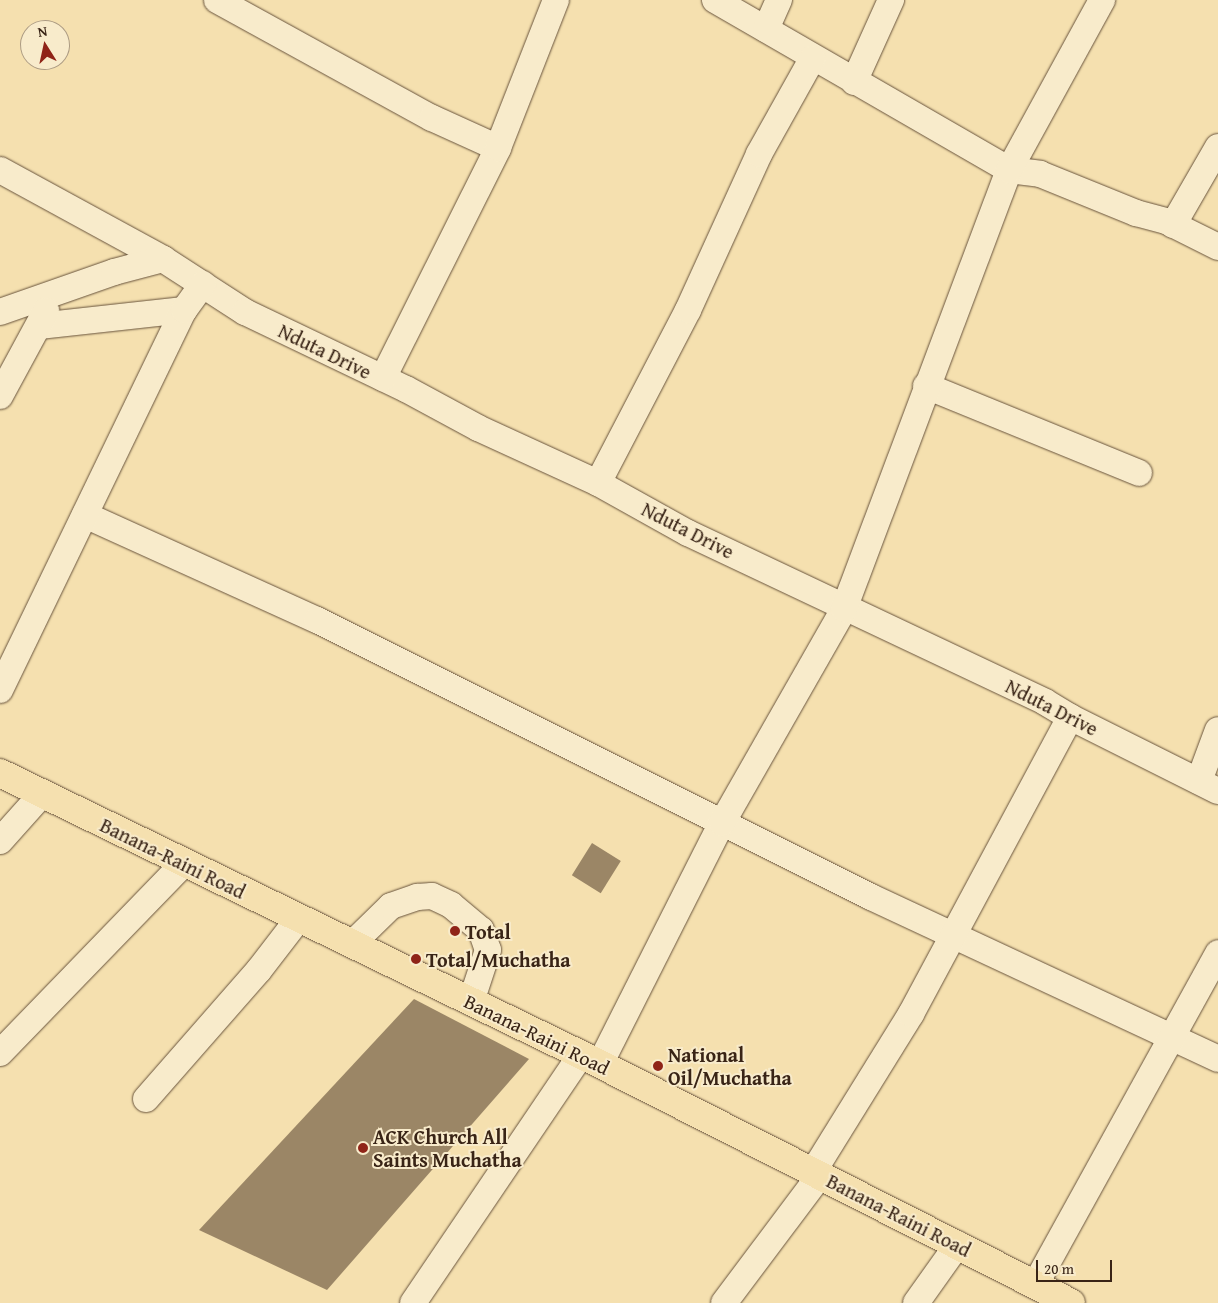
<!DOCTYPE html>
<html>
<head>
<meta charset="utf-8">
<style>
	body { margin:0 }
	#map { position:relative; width:1218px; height:1303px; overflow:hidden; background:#f5e0af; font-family:"Gentium Book Plus",serif }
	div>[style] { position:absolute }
	.building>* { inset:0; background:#9b8666; transform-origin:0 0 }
	.roads { filter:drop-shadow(0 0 1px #68533c) drop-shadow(0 0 1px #68533c) }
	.minor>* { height:26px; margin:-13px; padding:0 13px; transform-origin:13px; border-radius:13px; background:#f8ebcb }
	.major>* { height:28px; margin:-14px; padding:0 14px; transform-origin:14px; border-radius:14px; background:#f5e0af }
	.dots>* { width:14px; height:14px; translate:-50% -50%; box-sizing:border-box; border:2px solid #f8ebcb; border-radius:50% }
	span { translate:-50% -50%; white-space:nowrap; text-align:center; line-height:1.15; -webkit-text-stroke:4px #f8ebcb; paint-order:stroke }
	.street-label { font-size:20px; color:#392416 }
	.poi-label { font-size:20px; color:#392416; font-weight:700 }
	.left { translate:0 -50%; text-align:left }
	.north { position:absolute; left:20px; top:20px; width:50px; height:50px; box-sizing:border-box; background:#f8ebcb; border:1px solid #ac9b83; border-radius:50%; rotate:350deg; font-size:14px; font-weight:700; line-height:20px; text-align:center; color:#392416 }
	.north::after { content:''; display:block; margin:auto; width:18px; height:22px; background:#8f2418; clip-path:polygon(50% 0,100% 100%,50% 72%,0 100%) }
	.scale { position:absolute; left:1036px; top:1260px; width:76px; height:22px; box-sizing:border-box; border:2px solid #392416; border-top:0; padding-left:6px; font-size:15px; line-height:18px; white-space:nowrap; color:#392416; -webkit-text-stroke:4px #f8ebcb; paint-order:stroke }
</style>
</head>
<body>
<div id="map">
	<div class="building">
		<div style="left:592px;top:843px;width:34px;height:38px;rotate:32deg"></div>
		<div style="clip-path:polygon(414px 999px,529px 1059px,327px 1290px,199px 1230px)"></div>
	</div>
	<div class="roads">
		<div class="minor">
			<div style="left:217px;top:0;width:245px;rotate:28.8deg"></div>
			<div style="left:432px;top:118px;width:72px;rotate:24.4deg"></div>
			<div style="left:715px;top:0;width:340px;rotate:30deg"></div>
			<div style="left:1009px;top:170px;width:31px;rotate:7deg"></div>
			<div style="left:1040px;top:174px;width:104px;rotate:22.1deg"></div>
			<div style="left:1136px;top:213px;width:31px;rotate:15deg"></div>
			<div style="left:1166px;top:221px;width:58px;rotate:26.6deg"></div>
			<div style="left:766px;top:29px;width:32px;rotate:-66deg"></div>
			<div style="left:854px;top:82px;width:90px;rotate:-65.7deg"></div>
			<div style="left:0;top:170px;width:186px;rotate:28.6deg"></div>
			<div style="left:163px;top:259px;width:98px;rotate:32.9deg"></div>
			<div style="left:245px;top:312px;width:178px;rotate:25.6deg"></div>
			<div style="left:406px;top:389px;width:82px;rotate:28.4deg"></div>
			<div style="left:478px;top:428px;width:132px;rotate:24.6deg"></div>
			<div style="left:598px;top:483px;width:103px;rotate:29.1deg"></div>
			<div style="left:688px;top:533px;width:395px;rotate:25.3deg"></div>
			<div style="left:1045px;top:702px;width:29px;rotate:31deg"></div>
			<div style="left:1070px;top:717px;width:165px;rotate:26.6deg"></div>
			<div style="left:1173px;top:225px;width:90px;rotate:-60deg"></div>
			<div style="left:0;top:312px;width:121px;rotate:-19.3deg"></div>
			<div style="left:114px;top:272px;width:51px;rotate:-14.9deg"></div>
			<div style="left:39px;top:326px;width:146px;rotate:-6.3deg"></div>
			<div style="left:383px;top:378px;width:257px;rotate:-63.4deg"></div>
			<div style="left:498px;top:148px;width:159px;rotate:-68.6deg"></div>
			<div style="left:926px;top:386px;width:230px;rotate:22.2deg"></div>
			<div style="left:0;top:396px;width:97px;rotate:-61.6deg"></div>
			<div style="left:598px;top:483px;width:195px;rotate:-62.5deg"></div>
			<div style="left:688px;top:310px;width:171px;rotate:-65.5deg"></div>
			<div style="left:759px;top:154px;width:109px;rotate:-60.8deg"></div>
			<div style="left:85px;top:515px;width:255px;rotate:24.4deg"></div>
			<div style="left:317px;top:620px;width:619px;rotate:26.57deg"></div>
			<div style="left:871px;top:897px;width:383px;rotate:25deg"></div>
			<div style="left:0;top:690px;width:422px;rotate:-64.2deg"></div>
			<div style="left:184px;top:310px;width:32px;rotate:-54deg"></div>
			<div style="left:1199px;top:781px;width:54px;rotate:-69.6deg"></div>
			<div style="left:0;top:841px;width:63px;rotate:-48.2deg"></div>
			<div style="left:352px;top:944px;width:54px;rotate:-44.3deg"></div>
			<div style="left:391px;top:906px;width:28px;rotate:-19deg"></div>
			<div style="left:417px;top:897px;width:15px;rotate:-4deg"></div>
			<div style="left:432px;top:896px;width:21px;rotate:25deg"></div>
			<div style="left:451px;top:905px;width:39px;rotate:40deg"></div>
			<div style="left:481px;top:930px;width:21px;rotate:71deg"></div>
			<div style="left:488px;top:950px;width:55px;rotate:108.1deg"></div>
			<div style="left:0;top:1053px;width:263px;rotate:-45.9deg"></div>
			<div style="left:600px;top:1064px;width:270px;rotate:-63.2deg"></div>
			<div style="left:722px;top:823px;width:246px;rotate:-60.3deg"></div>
			<div style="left:844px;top:609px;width:469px;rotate:-69.4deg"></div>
			<div style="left:1009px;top:170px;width:194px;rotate:-61.3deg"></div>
			<div style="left:146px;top:1099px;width:171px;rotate:-48.8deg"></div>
			<div style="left:259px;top:970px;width:66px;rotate:-52.4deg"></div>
			<div style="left:813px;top:1172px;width:186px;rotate:-58.2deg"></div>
			<div style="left:911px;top:1014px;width:337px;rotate:-61.8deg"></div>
			<div style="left:1035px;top:1285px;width:379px;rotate:-61.1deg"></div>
			<div style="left:413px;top:1303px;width:300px;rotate:-55.9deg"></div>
			<div style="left:724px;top:1303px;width:160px;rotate:-53.1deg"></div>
			<div style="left:916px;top:1303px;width:72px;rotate:-54.6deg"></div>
		</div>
		<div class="major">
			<div style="left:0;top:773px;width:667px;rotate:25.87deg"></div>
			<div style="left:600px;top:1064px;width:528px;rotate:26.9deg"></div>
		</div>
	</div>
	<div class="dots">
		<div style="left:455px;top:931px;background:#8f2418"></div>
		<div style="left:416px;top:959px;background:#8f2418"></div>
		<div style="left:658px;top:1066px;background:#8f2418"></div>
		<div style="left:363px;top:1148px;background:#8f2418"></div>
	</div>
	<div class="street-label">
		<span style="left:325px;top:351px;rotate:26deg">Nduta Drive</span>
		<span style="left:688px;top:530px;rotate:27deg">Nduta Drive</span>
		<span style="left:1052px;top:707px;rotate:27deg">Nduta Drive</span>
		<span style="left:173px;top:858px;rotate:26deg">Banana-Raini Road</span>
		<span style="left:537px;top:1034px;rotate:26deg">Banana-Raini Road</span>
		<span style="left:899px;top:1215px;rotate:27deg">Banana-Raini Road</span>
	</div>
	<div class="poi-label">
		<span class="left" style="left:465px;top:931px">Total</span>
		<span class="left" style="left:426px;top:959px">Total/Muchatha</span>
		<span class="left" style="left:668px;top:1066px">National<br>Oil/Muchatha</span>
		<span class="left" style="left:373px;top:1148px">ACK Church All<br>Saints Muchatha</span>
	</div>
	<div class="north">N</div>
	<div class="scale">20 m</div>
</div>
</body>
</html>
